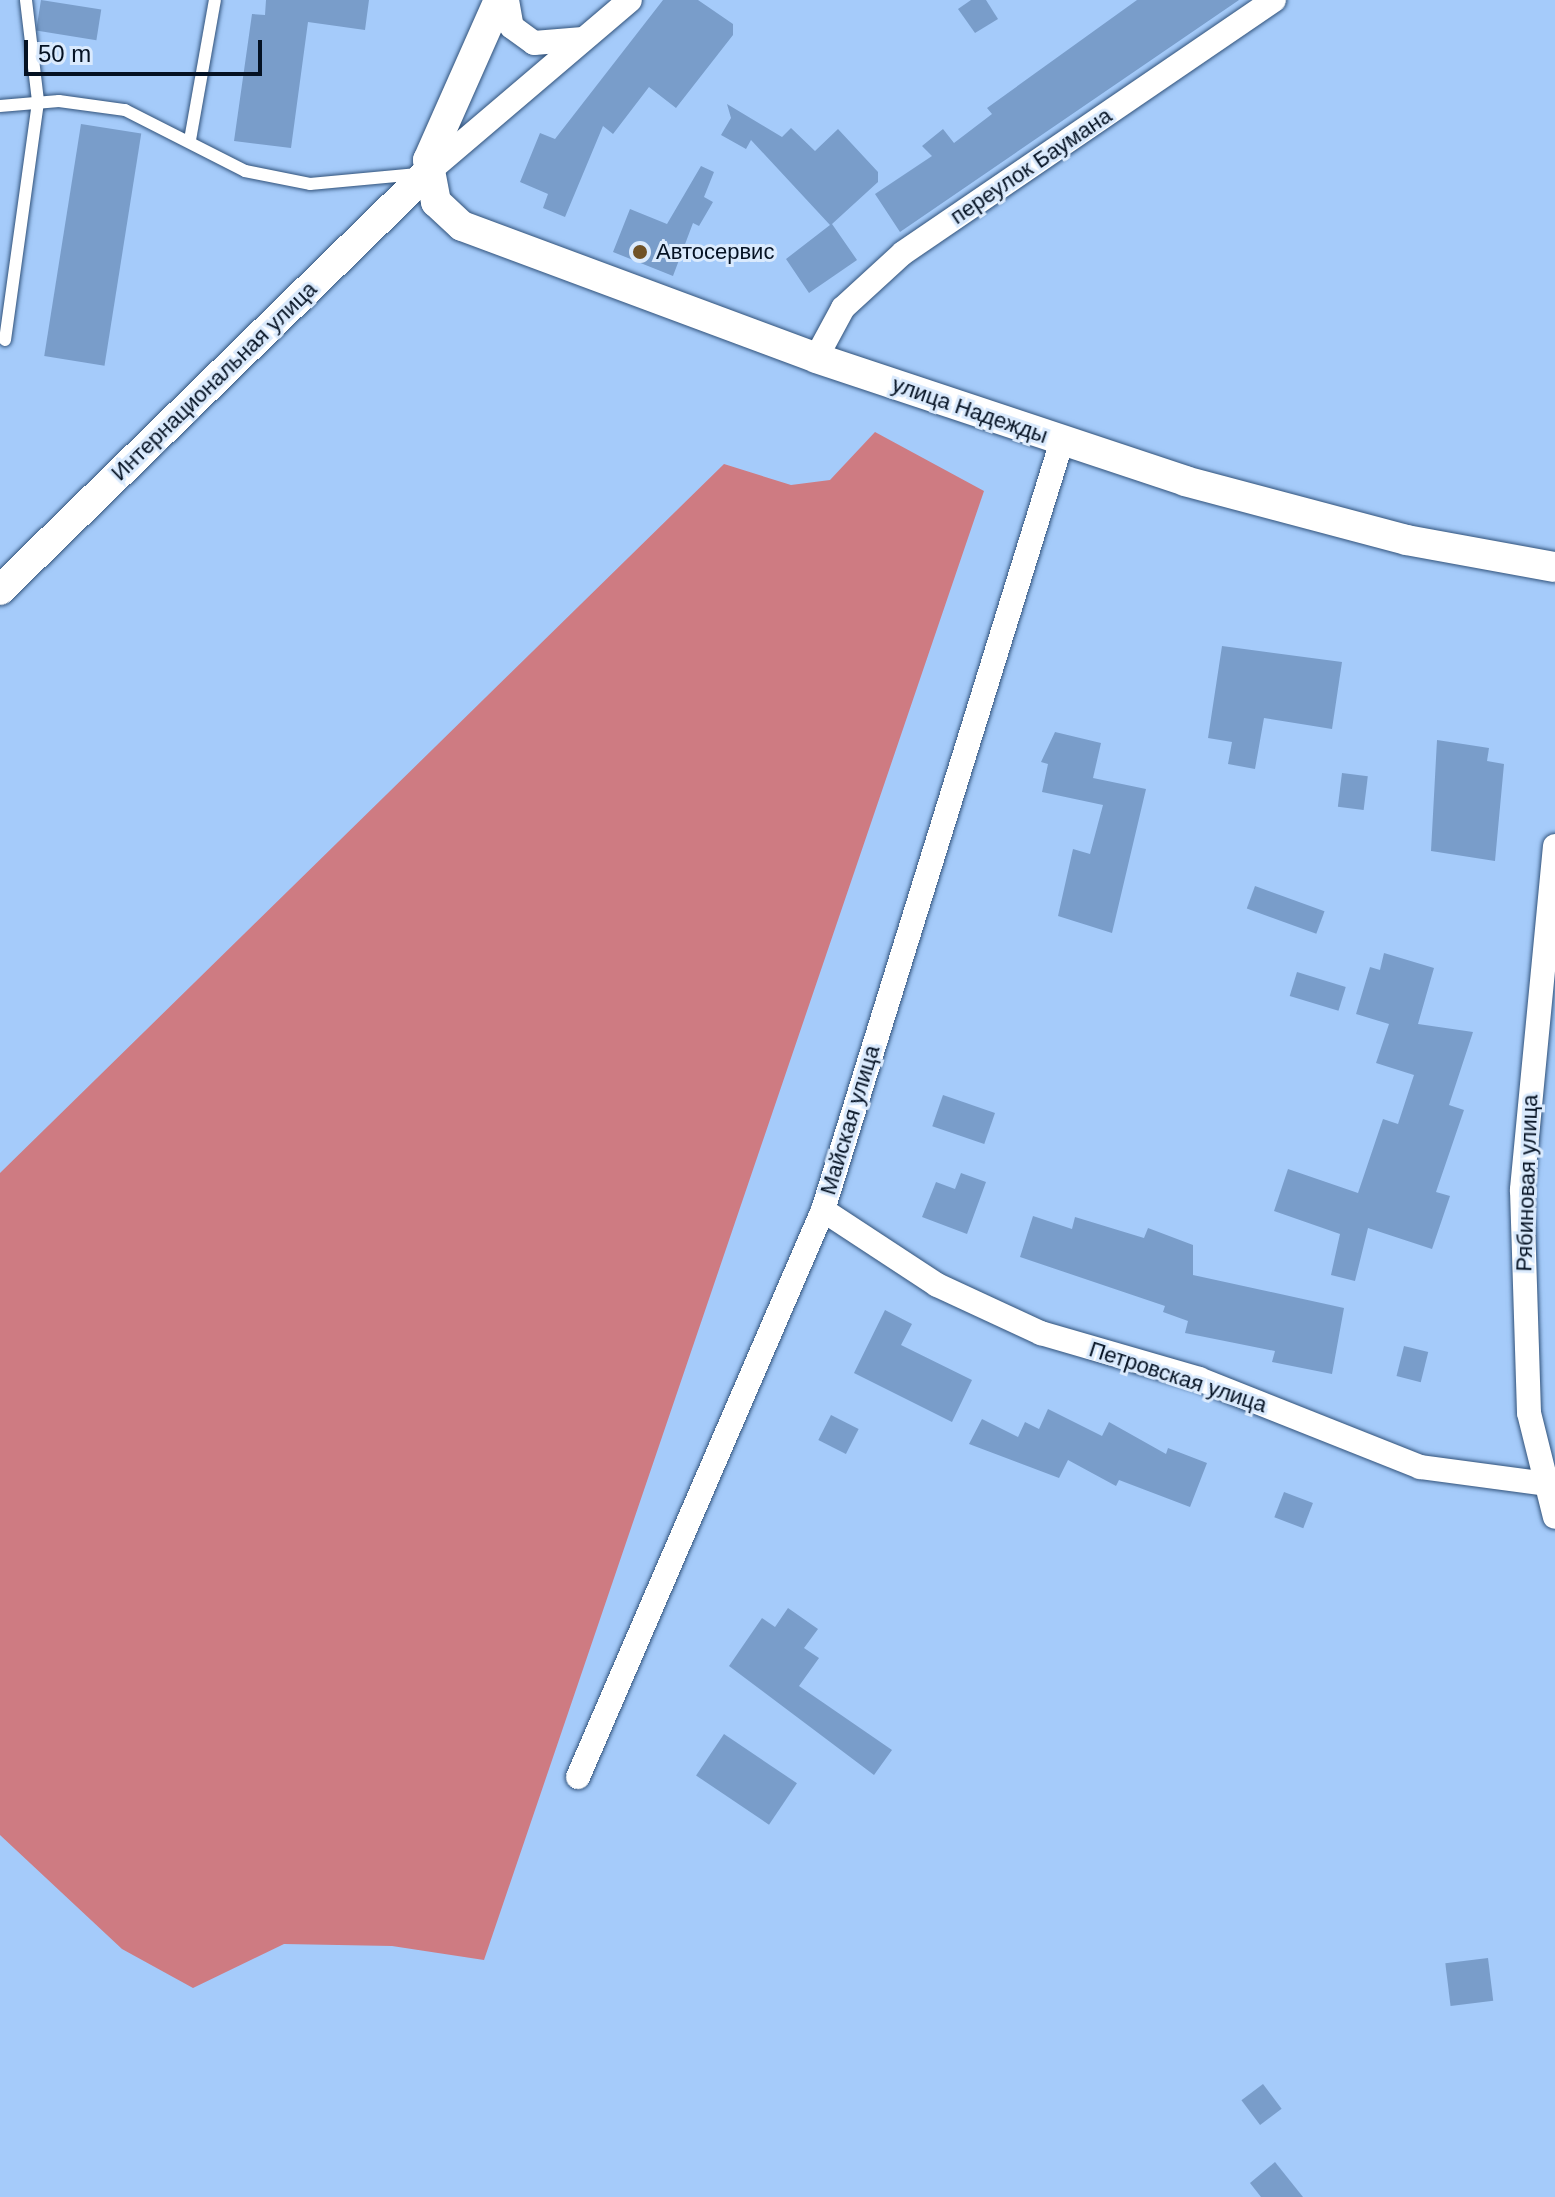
<!DOCTYPE html>
<html>
<head>
<meta charset="utf-8">
<style>
	body { margin:0 }
	#map { position:relative; width:1555px; height:2197px; overflow:hidden; background:#a5cbfa; font-family:Arial,sans-serif }
	div>[style] { position:absolute }
	.forest>* { inset:0; background:#ce7b82 }
	.building>* { inset:0; background:#799dca; transform-origin:0 0 }
	.roads { filter:drop-shadow(0 0 2px #31527a) drop-shadow(0 0 2px #31527a) }
	.service>* { height:12px; margin:-6px; padding:0 6px; transform-origin:6px; border-radius:6px; background:#fff }
	.minor>* { height:24px; margin:-12px; padding:0 12px; transform-origin:12px; border-radius:12px; background:#fff }
	.tertiary>* { height:30px; margin:-15px; padding:0 15px; transform-origin:15px; border-radius:15px; background:#fff }
	.dots>* { width:22px; height:22px; translate:-50% -50%; box-sizing:border-box; border:4px solid #daeafd; border-radius:50% }
	span { translate:-50% -50%; white-space:nowrap; text-align:center; line-height:1.15; -webkit-text-stroke:6px #daeafd; paint-order:stroke }
	.street-label { font-size:22px; color:#051223 }
	.poi-label { font-size:22px; color:#051223 }
	.left { translate:0 -50%; text-align:left }
	.scale { position:absolute; left:24px; top:40px; width:238px; height:36px; box-sizing:border-box; border:4px solid #051223; border-top:0; padding-left:10px; font-size:24px; line-height:28px; white-space:nowrap; color:#051223; -webkit-text-stroke:6px #daeafd; paint-order:stroke }
</style>
</head>
<body>
<div id="map">
	<div class="forest">
		<div style="clip-path:polygon(875px 432px,984px 491px,484px 1960px,392px 1946px,284px 1944px,193px 1988px,122px 1949px,0 1835px,0 1173px,724px 464px,791px 485px,830px 480px)"></div>
	</div>
	<div class="building">
		<div style="left:41px;top:0;width:61px;height:31px;rotate:9deg"></div>
		<div style="clip-path:polygon(266px 0,369px 0,365px 30px,308px 22px,291px 148px,234px 141px,252px 14px,265px 15px)"></div>
		<div style="clip-path:polygon(663px 0,698px 0,733px 24px,733px 35px,676px 108px,649px 87px,613px 134px,603px 126px,565px 217px,543px 208px,548px 194px,520px 182px,540px 133px,555px 139px)"></div>
		<div style="clip-path:polygon(971px 0,986px 0,998px 19px,975px 33px,958px 9px)"></div>
		<div style="clip-path:polygon(1137px 0,1239px 0,900px 232px,875px 194px,932px 156px,922px 146px,943px 129px,954px 143px,992px 114px,987px 108px)"></div>
		<div style="clip-path:polygon(727px 104px,782px 137px,791px 128px,815px 151px,838px 129px,878px 172px,878px 182px,832px 224px,857px 260px,809px 293px,786px 259px,830px 225px,751px 140px,746px 149px,721px 135px,731px 118px)"></div>
		<div style="left:81px;top:124px;width:61px;height:235px;rotate:9deg"></div>
		<div style="clip-path:polygon(701px 166px,714px 172px,704px 197px,713px 202px,699px 226px,693px 223px,673px 276px,613px 252px,630px 209px,667px 224px)"></div>
		<div style="clip-path:polygon(1222px 646px,1342px 662px,1332px 729px,1264px 718px,1255px 769px,1228px 764px,1232px 742px,1208px 738px)"></div>
		<div style="clip-path:polygon(1055px 732px,1101px 743px,1093px 778px,1146px 789px,1112px 933px,1058px 916px,1073px 849px,1090px 854px,1103px 805px,1042px 792px,1048px 764px,1041px 762px)"></div>
		<div style="clip-path:polygon(1437px 740px,1489px 748px,1487px 761px,1504px 764px,1495px 861px,1431px 851px)"></div>
		<div style="left:1342px;top:773px;width:26px;height:34px;rotate:7deg"></div>
		<div style="left:1255px;top:886px;width:74px;height:24px;rotate:20deg"></div>
		<div style="clip-path:polygon(1384px 953px,1434px 968px,1418px 1024px,1473px 1032px,1449px 1105px,1464px 1110px,1436px 1192px,1450px 1196px,1432px 1249px,1368px 1228px,1355px 1281px,1331px 1275px,1340px 1234px,1274px 1211px,1288px 1169px,1358px 1193px,1383px 1119px,1398px 1124px,1414px 1075px,1376px 1063px,1389px 1024px,1356px 1014px,1370px 967px,1380px 970px)"></div>
		<div style="left:1297px;top:972px;width:51px;height:25px;rotate:17deg"></div>
		<div style="left:943px;top:1095px;width:55px;height:33px;rotate:19deg"></div>
		<div style="clip-path:polygon(961px 1173px,986px 1182px,967px 1234px,922px 1217px,936px 1182px,955px 1189px)"></div>
		<div style="clip-path:polygon(1033px 1216px,1072px 1229px,1075px 1217px,1144px 1238px,1148px 1228px,1193px 1245px,1193px 1275px,1344px 1308px,1332px 1374px,1272px 1362px,1275px 1351px,1185px 1333px,1188px 1321px,1163px 1312px,1165px 1306px,1020px 1257px)"></div>
		<div style="clip-path:polygon(885px 1310px,912px 1324px,901px 1345px,972px 1380px,952px 1422px,854px 1373px)"></div>
		<div style="left:1404px;top:1346px;width:25px;height:31px;rotate:14deg"></div>
		<div style="clip-path:polygon(1048px 1409px,1102px 1436px,1109px 1422px,1166px 1454px,1168px 1448px,1207px 1463px,1190px 1507px,1119px 1480px,1116px 1486px,1068px 1460px,1059px 1478px,969px 1444px,982px 1419px,1018px 1437px,1025px 1422px,1039px 1429px)"></div>
		<div style="left:831px;top:1415px;width:31px;height:28px;rotate:27deg"></div>
		<div style="left:1284px;top:1492px;width:31px;height:27px;rotate:21deg"></div>
		<div style="clip-path:polygon(788px 1608px,818px 1629px,804px 1648px,819px 1658px,799px 1686px,892px 1750px,874px 1775px,729px 1666px,762px 1618px,775px 1627px)"></div>
		<div style="left:724px;top:1734px;width:88px;height:50px;rotate:34deg"></div>
		<div style="left:1488px;top:1958px;width:43px;height:43px;rotate:83deg"></div>
		<div style="left:1263px;top:2084px;width:31px;height:27px;rotate:53deg"></div>
		<div style="clip-path:polygon(1275px 2162px,1303px 2197px,1261px 2197px,1250px 2183px)"></div>
	</div>
	<div class="roads">
		<div class="service">
			<div style="left:0;top:106px;width:59px;rotate:-4.8deg"></div>
			<div style="left:59px;top:101px;width:67px;rotate:7.8deg"></div>
			<div style="left:125px;top:110px;width:135px;rotate:26.9deg"></div>
			<div style="left:245px;top:171px;width:66px;rotate:11.3deg"></div>
			<div style="left:310px;top:184px;width:108px;rotate:-5.3deg"></div>
			<div style="left:190px;top:140px;width:142px;rotate:-79.9deg"></div>
			<div style="left:5px;top:340px;width:241px;rotate:-82.1deg"></div>
			<div style="left:38px;top:101px;width:102px;rotate:-96.8deg"></div>
		</div>
		<div class="minor">
			<div style="left:507px;top:0;width:27px;rotate:80deg"></div>
			<div style="left:512px;top:27px;width:27px;rotate:36deg"></div>
			<div style="left:534px;top:43px;width:49px;rotate:-4.7deg"></div>
			<div style="left:428px;top:172px;width:265px;rotate:-40.4deg"></div>
			<div style="left:816px;top:358px;width:57px;rotate:-61.6deg"></div>
			<div style="left:843px;top:308px;width:81px;rotate:-42.5deg"></div>
			<div style="left:903px;top:253px;width:449px;rotate:-34.3deg"></div>
			<div style="left:1555px;top:846px;width:346px;rotate:95.5deg"></div>
			<div style="left:1522px;top:1190px;width:223px;rotate:88.2deg"></div>
			<div style="left:1529px;top:1413px;width:107px;rotate:76deg"></div>
			<div style="left:823px;top:1210px;width:136px;rotate:33.3deg"></div>
			<div style="left:937px;top:1285px;width:115px;rotate:24.8deg"></div>
			<div style="left:1041px;top:1333px;width:165px;rotate:16.2deg"></div>
			<div style="left:1199px;top:1379px;width:238px;rotate:21.7deg"></div>
			<div style="left:1420px;top:1467px;width:136px;rotate:7.6deg"></div>
			<div style="left:578px;top:1777px;width:618px;rotate:-66.63deg"></div>
			<div style="left:823px;top:1210px;width:805px;rotate:-72.74deg"></div>
		</div>
		<div class="tertiary">
			<div style="left:499px;top:0;width:175px;rotate:113.9deg"></div>
			<div style="left:428px;top:160px;width:43px;rotate:79.2deg"></div>
			<div style="left:436px;top:202px;width:35px;rotate:43deg"></div>
			<div style="left:462px;top:226px;width:378px;rotate:20.4deg"></div>
			<div style="left:816px;top:358px;width:389px;rotate:18.4deg"></div>
			<div style="left:1185px;top:481px;width:229px;rotate:14.9deg"></div>
			<div style="left:1406px;top:540px;width:151px;rotate:10.3deg"></div>
			<div style="left:0;top:590px;width:598px;rotate:-44.32deg"></div>
		</div>
	</div>
	<div class="dots">
		<div style="left:640px;top:252px;background:#705226"></div>
	</div>
	<div class="street-label">
		<span style="left:1031px;top:166px;rotate:-34deg">переулок Баумана</span>
		<span style="left:214px;top:381px;rotate:-44deg">Интернациональная улица</span>
		<span style="left:970px;top:410px;rotate:19deg">улица Надежды</span>
		<span style="left:850px;top:1120px;rotate:-73deg">Майская улица</span>
		<span style="left:1527px;top:1183px;rotate:-88deg">Рябиновая улица</span>
		<span style="left:1178px;top:1377px;rotate:18deg">Петровская улица</span>
	</div>
	<div class="poi-label">
		<span class="left" style="left:656px;top:252px">Автосервис</span>
	</div>
	<div class="scale">50 m</div>
</div>
</body>
</html>
